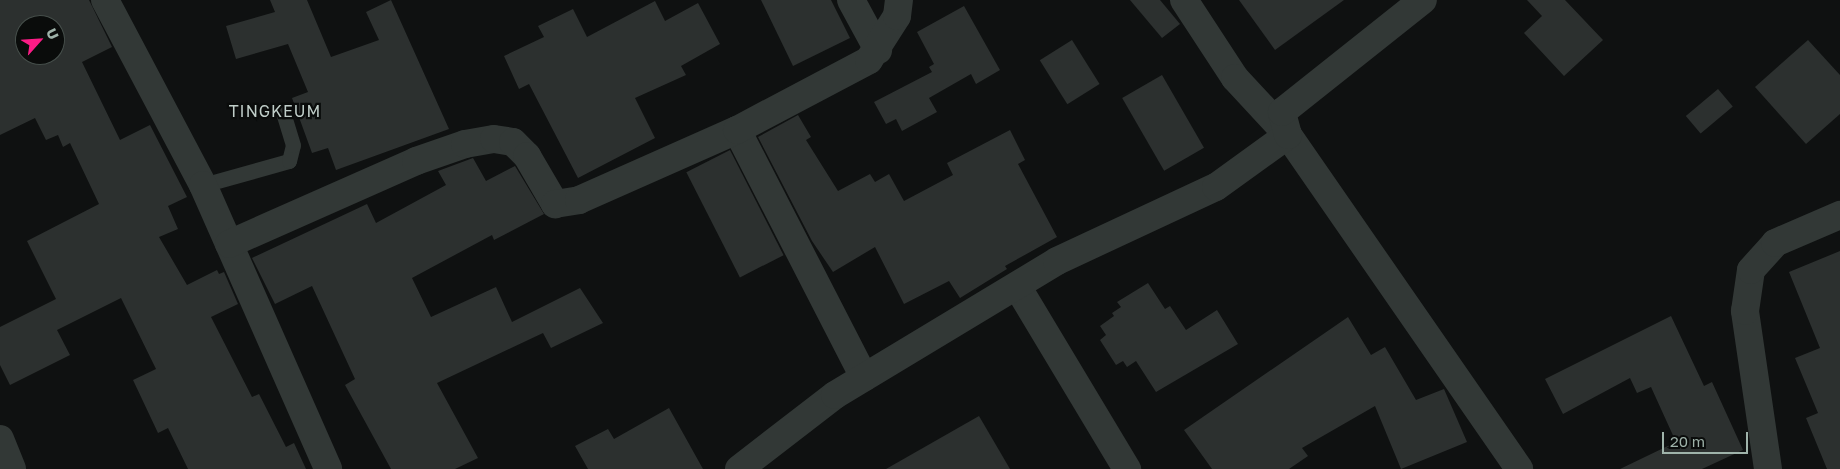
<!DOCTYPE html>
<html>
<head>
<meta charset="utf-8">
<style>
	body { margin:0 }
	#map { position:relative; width:1840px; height:469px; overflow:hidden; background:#0f1111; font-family:"Golos Text",sans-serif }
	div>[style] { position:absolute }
	.building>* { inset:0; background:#2c302f; transform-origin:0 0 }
	.lane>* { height:15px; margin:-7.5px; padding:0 7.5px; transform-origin:7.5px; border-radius:7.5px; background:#323836 }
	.street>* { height:28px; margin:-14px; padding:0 14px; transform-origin:14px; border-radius:14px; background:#323836 }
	span { translate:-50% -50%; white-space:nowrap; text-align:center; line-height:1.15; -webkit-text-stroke:4.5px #0a0c0b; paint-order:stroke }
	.quarter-label { font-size:16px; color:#c0cec9; letter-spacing:1px }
	.north { position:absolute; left:15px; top:15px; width:50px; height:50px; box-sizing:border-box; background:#0a0c0b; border:1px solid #464f4b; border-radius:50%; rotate:64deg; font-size:14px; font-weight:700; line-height:20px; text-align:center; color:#9fb3aa }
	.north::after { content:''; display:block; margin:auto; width:18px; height:22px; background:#fc1c86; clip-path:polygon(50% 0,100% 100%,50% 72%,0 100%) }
	.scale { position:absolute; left:1662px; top:432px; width:86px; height:22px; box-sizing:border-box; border:2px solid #9fb3aa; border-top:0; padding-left:6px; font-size:15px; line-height:18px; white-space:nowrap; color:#9fb3aa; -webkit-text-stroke:4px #0a0c0b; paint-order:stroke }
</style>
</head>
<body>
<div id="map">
	<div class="building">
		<div style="clip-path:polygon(evenodd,0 0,89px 0,112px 47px,82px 62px,120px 140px,150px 125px,187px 197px,168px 206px,178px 229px,159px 237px,187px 285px,217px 270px,219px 274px,224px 272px,238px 304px,211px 317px,252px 397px,259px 394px,286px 447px,294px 443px,306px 469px,188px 469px,168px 428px,158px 433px,133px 380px,156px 369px,121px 298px,57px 330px,70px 355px,10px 385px,0 365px,0 327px,56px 299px,27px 241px,99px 204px,70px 143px,63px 147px,58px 135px,46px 140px,35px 118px,0 135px,0 0,25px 25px,55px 25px,55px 55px,25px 55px,25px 25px)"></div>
		<div style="clip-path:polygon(270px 0,307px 0,331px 57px,379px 40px,366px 12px,391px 0,449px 129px,336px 170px,328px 148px,312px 153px,292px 98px,308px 92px,288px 44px,236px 59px,226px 26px,275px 12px)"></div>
		<div style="clip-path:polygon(761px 0,831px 0,850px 38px,793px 66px)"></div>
		<div style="clip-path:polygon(1130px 0,1160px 0,1180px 24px,1162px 38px)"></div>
		<div style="clip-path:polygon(1239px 0,1344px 0,1275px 50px)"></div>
		<div style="clip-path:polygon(1527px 0,1565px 0,1603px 40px,1564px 76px,1524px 33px,1542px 16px)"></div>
		<div style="clip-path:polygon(655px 1px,665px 21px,698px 3px,720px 44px,681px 66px,686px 75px,635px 98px,655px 138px,578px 178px,529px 84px,519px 89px,504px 56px,544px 37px,538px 26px,573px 9px,587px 37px)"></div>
		<div style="clip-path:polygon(964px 6px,1000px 70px,976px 84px,971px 74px,929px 98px,937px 112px,902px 131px,896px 119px,886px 124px,874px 102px,932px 72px,929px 67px,934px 64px,917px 32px)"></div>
		<div style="left:1072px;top:40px;width:52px;height:38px;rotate:58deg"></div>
		<div style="clip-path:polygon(1808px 40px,1840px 75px,1840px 114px,1806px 144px,1755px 87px)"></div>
		<div style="left:1162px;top:75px;width:84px;height:46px;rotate:60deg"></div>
		<div style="left:1718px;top:89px;width:23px;height:42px;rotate:50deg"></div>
		<div style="clip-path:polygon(798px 115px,811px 137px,806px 140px,838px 191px,870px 174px,875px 182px,889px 174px,904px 201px,953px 175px,947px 163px,1010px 130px,1025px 160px,1018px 164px,1057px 237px,1005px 266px,1007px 269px,960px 298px,949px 281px,904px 304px,875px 247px,833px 272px,812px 241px,758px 137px)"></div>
		<div style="left:730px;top:150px;width:118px;height:49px;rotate:63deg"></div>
		<div style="clip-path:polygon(473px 158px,486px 181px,515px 166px,544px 214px,494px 240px,492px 235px,412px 278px,431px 317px,496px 287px,512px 322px,580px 288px,603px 323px,551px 348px,543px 333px,437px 383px,478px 458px,455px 469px,391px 469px,345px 385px,355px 379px,312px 286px,275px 304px,252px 258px,367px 204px,376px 223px,446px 185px,438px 171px)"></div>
		<div style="clip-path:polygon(1840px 251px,1840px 469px,1827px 469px,1806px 418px,1818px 413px,1795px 358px,1820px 348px,1789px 272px)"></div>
		<div style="clip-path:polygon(1148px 283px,1165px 309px,1170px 306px,1186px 330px,1217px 310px,1238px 344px,1156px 392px,1136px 361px,1127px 367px,1123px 361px,1116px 365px,1100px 340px,1106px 335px,1100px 326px,1114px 316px,1112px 313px,1121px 307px,1117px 302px)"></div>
		<div style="clip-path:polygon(1671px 316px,1704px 386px,1712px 382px,1743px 450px,1702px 469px,1620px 469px,1676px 442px,1651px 387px,1637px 393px,1630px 378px,1563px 414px,1545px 379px)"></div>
		<div style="clip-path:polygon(1348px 317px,1371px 355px,1385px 347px,1416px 400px,1444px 389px,1467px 442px,1401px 469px,1375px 406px,1302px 448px,1308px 456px,1289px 469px,1212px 469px,1184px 430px)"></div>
		<div style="clip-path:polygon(669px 408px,703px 469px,588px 469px,575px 446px,608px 429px,614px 439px)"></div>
		<div style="clip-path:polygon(979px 416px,1010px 469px,886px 469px)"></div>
	</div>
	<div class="lane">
		<div style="left:203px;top:185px;width:89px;rotate:-15.6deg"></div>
		<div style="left:289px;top:161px;width:16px;rotate:-76deg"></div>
		<div style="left:293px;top:145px;width:34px;rotate:-107deg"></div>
	</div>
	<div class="street">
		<div style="left:105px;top:0;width:209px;rotate:62.1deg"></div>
		<div style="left:203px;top:185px;width:310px;rotate:66.2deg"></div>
		<div style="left:851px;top:0;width:57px;rotate:61.6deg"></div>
		<div style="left:1184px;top:0;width:93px;rotate:56.8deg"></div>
		<div style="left:1235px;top:78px;width:78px;rotate:47.1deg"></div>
		<div style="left:1288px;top:135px;width:406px;rotate:55.3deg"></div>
		<div style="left:737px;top:130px;width:278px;rotate:62.8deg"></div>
		<div style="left:229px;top:244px;width:205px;rotate:-23.9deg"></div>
		<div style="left:416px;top:161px;width:52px;rotate:-19.1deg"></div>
		<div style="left:465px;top:144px;width:29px;rotate:-10deg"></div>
		<div style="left:494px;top:139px;width:19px;rotate:9deg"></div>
		<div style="left:513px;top:142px;width:20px;rotate:45deg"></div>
		<div style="left:527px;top:156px;width:56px;rotate:59.7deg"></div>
		<div style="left:555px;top:204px;width:24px;rotate:-9deg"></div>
		<div style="left:579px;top:200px;width:173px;rotate:-23.9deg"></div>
		<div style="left:737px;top:130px;width:149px;rotate:-27.9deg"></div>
		<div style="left:869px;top:60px;width:52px;rotate:-57.5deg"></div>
		<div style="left:897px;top:16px;width:16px;rotate:-83deg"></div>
		<div style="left:1017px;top:286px;width:214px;rotate:59deg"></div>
		<div style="left:0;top:439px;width:32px;rotate:68deg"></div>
		<div style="left:739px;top:469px;width:121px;rotate:-37.6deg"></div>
		<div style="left:835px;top:395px;width:259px;rotate:-31.1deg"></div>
		<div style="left:1057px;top:261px;width:175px;rotate:-25deg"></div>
		<div style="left:1216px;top:187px;width:89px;rotate:-35.8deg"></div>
		<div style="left:1288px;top:135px;width:24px;rotate:-105deg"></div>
		<div style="left:1282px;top:112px;width:180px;rotate:-38.5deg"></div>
		<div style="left:1768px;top:469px;width:160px;rotate:-98.3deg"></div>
		<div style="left:1745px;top:311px;width:41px;rotate:-81.7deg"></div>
		<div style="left:1751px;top:270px;width:36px;rotate:-48deg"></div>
		<div style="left:1775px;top:243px;width:71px;rotate:-23.3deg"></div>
	</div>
	<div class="quarter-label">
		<span style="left:275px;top:111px">TINGKEUM</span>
	</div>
	<div class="north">U</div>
	<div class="scale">20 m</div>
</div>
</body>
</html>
